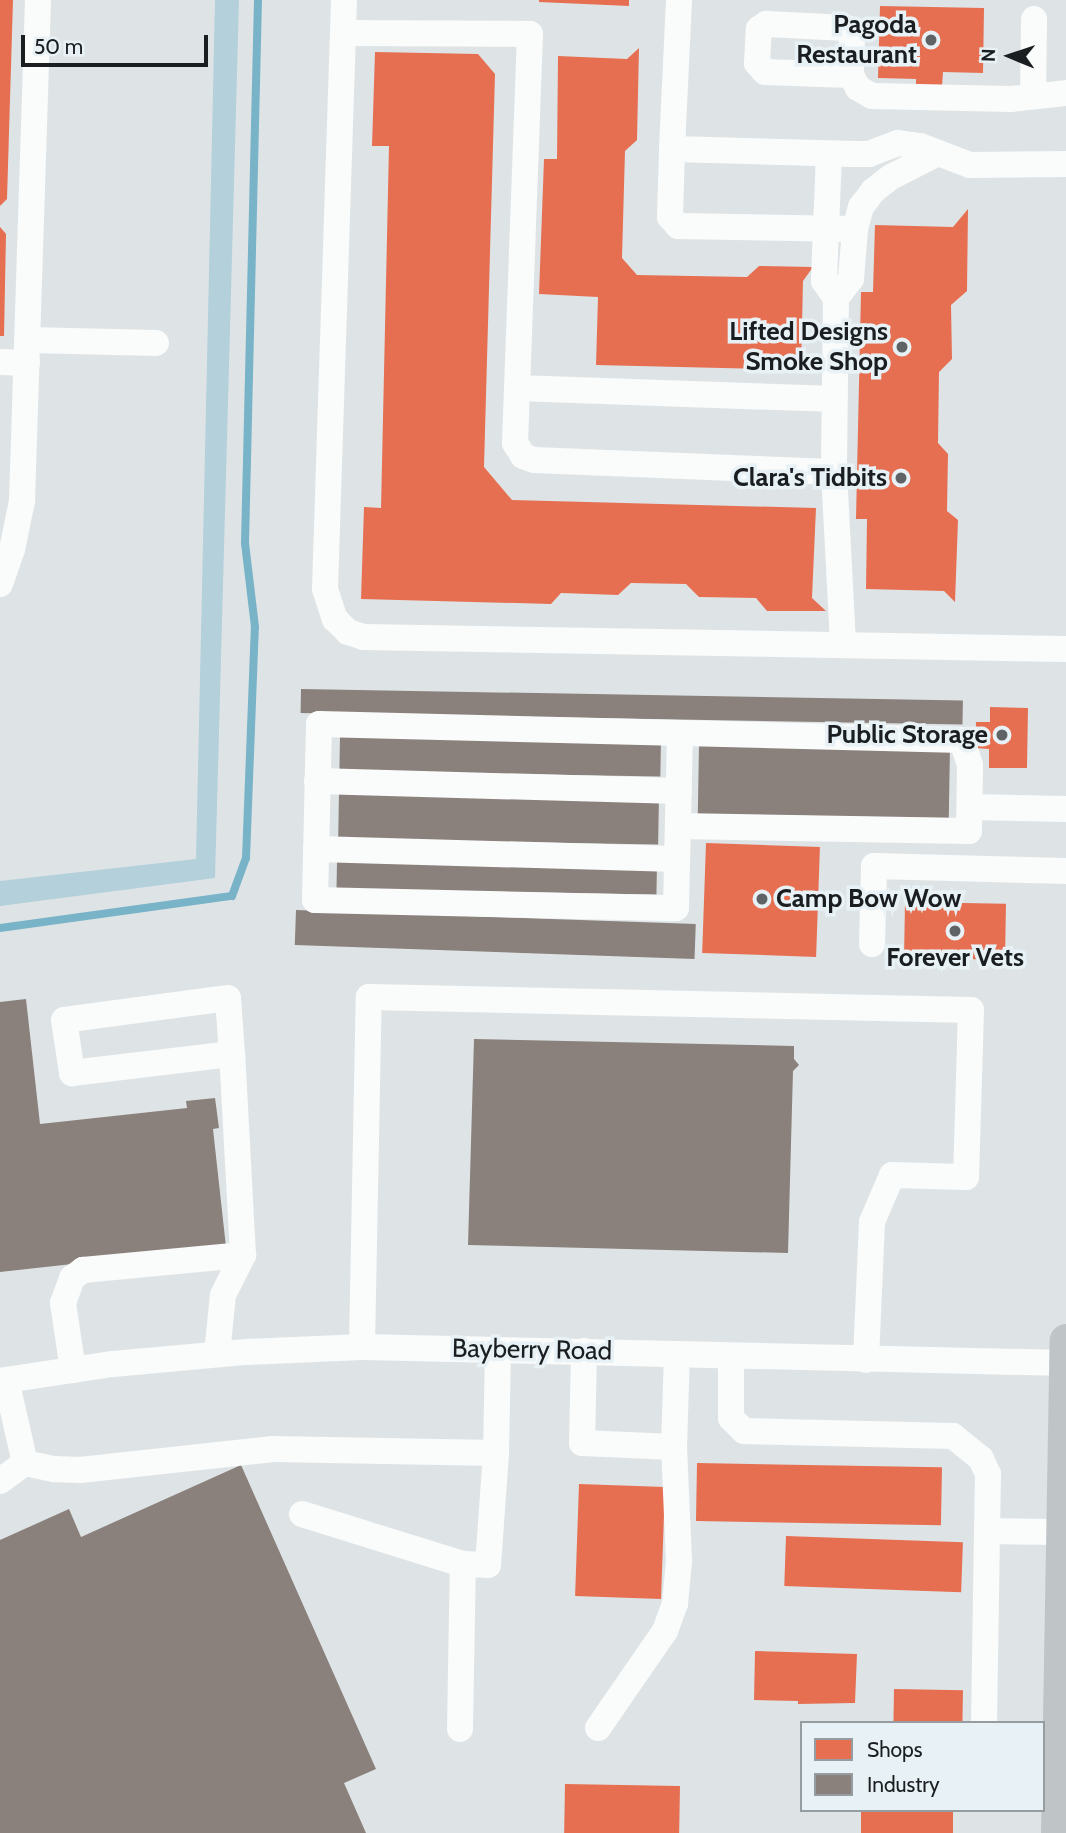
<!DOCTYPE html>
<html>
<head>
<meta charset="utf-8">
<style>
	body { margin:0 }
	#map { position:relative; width:1066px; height:1833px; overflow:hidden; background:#dee4e6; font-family:Cabin,sans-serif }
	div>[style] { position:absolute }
	.green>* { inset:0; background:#b3d0db }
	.shops>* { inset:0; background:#e76f51; transform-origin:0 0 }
	.industry>* { inset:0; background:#8a817c; transform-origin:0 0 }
	.stream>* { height:8px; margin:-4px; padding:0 4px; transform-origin:4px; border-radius:4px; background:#79b3c8 }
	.minor>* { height:26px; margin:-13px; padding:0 13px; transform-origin:13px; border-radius:13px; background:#fafbfb }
	.major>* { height:33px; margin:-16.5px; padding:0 16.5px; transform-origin:16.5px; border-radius:16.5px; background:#bfc4c6 }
	.dots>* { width:19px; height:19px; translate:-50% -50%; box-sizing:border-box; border:4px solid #e8f2f6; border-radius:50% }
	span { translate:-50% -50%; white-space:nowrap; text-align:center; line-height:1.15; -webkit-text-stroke:7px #e8f2f6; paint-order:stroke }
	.poi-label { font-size:26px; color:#1b1e20; font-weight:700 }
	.right { translate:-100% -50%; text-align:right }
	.left { translate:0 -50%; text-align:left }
	.street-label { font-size:26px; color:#1b1e20 }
	.legend { position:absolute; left:800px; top:1721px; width:245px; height:91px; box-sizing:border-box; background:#e8f2f6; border:2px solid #969da0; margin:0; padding:9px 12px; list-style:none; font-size:21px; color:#1b1e20 }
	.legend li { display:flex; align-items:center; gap:14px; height:35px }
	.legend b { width:35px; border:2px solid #969da0 }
	.north { position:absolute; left:975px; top:21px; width:70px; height:70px; -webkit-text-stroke:5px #e8f2f6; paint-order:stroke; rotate:272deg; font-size:19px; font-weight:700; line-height:28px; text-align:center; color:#1b1e20 }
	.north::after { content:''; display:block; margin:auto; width:24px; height:32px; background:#1b1e20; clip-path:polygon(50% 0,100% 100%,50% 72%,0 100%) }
	.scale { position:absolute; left:21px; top:35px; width:187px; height:32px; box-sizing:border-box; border:4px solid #1b1e20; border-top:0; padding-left:9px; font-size:21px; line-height:24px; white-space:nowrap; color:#1b1e20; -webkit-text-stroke:5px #e8f2f6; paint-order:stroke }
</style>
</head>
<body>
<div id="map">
	<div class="green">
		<div style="clip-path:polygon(215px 0,239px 0,215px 878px,0 906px,0 881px,196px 859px)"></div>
	</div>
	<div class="shops">
		<div style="clip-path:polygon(0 0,13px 0,7px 199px,0 206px)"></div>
		<div style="clip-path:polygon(539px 0,629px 0,629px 6px,539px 2px)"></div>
		<div style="clip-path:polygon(880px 6px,984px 8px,983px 73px,943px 72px,942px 86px,916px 86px,916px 79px,878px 78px)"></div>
		<div style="clip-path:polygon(639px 48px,637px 140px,625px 151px,622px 258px,637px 275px,747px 277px,759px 266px,813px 267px,803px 281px,801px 370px,596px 365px,598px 297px,539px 294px,544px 159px,557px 159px,558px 56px,627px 59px)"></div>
		<div style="clip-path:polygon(375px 52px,478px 54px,495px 74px,484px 467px,512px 500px,816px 508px,812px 598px,826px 611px,767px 611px,756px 598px,699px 597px,686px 584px,631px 583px,618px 595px,561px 593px,551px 604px,361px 599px,364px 507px,381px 508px,389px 146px,372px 146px)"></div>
		<div style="clip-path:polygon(968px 209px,967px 291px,951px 305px,952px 359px,939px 372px,938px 443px,948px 454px,947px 511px,958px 520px,955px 602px,944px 591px,866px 589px,867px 519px,856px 519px,861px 292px,873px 292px,875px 225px,953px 227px)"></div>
		<div style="clip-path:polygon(0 227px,6px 234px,4px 336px,0 336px)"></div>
		<div style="clip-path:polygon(990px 707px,1028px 708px,1027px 768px,989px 768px,989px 749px,975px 748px,976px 722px,990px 722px)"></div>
		<div style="left:706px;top:843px;width:114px;height:110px;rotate:2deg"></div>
		<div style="left:905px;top:902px;width:101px;height:56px;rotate:1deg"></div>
		<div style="left:697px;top:1463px;width:245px;height:58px;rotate:1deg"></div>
		<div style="left:579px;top:1484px;width:86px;height:112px;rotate:2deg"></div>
		<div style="left:786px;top:1536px;width:177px;height:50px;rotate:2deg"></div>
		<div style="clip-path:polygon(755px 1651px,857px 1654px,855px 1703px,798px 1704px,798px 1701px,754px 1700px)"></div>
		<div style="left:894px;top:1689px;width:69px;height:34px;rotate:1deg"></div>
		<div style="left:565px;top:1784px;width:115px;height:49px;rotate:1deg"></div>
		<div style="left:861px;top:1810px;width:92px;height:23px"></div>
	</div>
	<div class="industry">
		<div style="left:301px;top:689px;width:662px;height:24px;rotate:1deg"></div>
		<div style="left:340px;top:736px;width:321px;height:35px;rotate:1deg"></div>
		<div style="left:699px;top:745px;width:251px;height:69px;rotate:1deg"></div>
		<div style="left:339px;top:792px;width:320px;height:47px;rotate:1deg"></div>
		<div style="left:337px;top:861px;width:320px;height:28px;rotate:1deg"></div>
		<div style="left:296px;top:910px;width:400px;height:35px;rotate:2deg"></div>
		<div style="clip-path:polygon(26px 999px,40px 1124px,187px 1108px,186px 1101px,215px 1098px,219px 1128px,213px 1129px,226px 1247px,0 1272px,0 1002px)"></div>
		<div style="clip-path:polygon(474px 1039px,794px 1046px,794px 1059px,799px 1065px,793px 1071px,788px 1253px,468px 1245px)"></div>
		<div style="clip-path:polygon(241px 1465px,376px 1769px,344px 1783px,366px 1833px,0 1833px,0 1540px,69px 1509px,81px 1537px)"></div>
	</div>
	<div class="stream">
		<div style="left:0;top:928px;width:234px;rotate:-7.9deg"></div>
		<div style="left:232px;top:896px;width:40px;rotate:-69.8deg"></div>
		<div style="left:246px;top:858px;width:231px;rotate:-87.8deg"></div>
		<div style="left:255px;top:627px;width:85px;rotate:-96.8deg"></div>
		<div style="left:245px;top:543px;width:543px;rotate:-88.63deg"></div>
	</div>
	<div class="minor">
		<div style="left:344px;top:0;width:589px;rotate:91.85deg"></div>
		<div style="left:325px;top:589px;width:32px;rotate:72deg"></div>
		<div style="left:335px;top:619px;width:18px;rotate:45deg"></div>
		<div style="left:348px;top:632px;width:16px;rotate:18deg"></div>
		<div style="left:363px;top:637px;width:703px;rotate:0.98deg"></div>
		<div style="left:679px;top:0;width:149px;rotate:92.7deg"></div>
		<div style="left:672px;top:149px;width:182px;rotate:1.6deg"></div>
		<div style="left:854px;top:154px;width:15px"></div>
		<div style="left:869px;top:154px;width:31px;rotate:-21deg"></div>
		<div style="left:898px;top:143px;width:22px;rotate:8deg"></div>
		<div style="left:920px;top:146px;width:53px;rotate:20.8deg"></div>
		<div style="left:970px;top:165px;width:96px;rotate:-0.6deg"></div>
		<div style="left:343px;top:33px;width:187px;rotate:0.3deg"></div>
		<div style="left:530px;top:34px;width:409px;rotate:92.1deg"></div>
		<div style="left:515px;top:443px;width:15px;rotate:58deg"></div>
		<div style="left:523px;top:456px;width:12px;rotate:20deg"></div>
		<div style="left:534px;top:460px;width:300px;rotate:2.3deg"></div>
		<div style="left:851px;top:75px;width:86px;rotate:-178deg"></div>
		<div style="left:765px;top:72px;width:12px;rotate:-132deg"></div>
		<div style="left:757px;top:63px;width:34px;rotate:-87deg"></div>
		<div style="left:759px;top:29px;width:9px;rotate:-36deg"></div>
		<div style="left:766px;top:24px;width:81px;rotate:2.8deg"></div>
		<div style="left:847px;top:28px;width:12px;rotate:66deg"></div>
		<div style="left:852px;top:39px;width:36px;rotate:92deg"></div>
		<div style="left:851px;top:75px;width:15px;rotate:62deg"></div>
		<div style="left:858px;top:88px;width:16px;rotate:30deg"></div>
		<div style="left:872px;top:96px;width:139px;rotate:1.2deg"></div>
		<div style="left:1011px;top:99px;width:55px;rotate:-6.2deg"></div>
		<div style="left:1033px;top:95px;width:76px;rotate:-89.2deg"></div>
		<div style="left:672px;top:149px;width:68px;rotate:91.7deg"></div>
		<div style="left:670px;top:217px;width:12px;rotate:48deg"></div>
		<div style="left:678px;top:226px;width:177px;rotate:1deg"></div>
		<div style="left:829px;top:154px;width:127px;rotate:92.3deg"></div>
		<div style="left:824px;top:281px;width:21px;rotate:55deg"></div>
		<div style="left:836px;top:298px;width:174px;rotate:90.7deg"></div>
		<div style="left:834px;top:472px;width:173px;rotate:87deg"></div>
		<div style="left:836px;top:298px;width:24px;rotate:-52deg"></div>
		<div style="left:851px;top:279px;width:50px;rotate:-85.4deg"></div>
		<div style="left:855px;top:229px;width:23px;rotate:-75deg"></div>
		<div style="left:861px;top:207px;width:20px;rotate:-53deg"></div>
		<div style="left:873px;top:191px;width:23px;rotate:-38deg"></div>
		<div style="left:891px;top:177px;width:53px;rotate:-27.1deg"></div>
		<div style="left:28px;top:340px;width:128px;rotate:1.3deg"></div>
		<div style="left:0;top:362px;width:27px;rotate:2deg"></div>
		<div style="left:517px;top:388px;width:318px;rotate:2deg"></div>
		<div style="left:0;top:584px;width:36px;rotate:-71deg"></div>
		<div style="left:12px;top:550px;width:50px;rotate:-78.5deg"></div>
		<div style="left:22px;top:501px;width:501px;rotate:-88.17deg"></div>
		<div style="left:317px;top:781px;width:362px;rotate:1.6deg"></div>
		<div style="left:970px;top:807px;width:96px;rotate:1.2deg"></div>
		<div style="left:678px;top:826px;width:291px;rotate:1deg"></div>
		<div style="left:969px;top:831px;width:66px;rotate:-89.1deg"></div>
		<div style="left:970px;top:765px;width:26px;rotate:-108deg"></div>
		<div style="left:962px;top:740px;width:643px;rotate:-178.57deg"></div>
		<div style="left:319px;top:724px;width:176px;rotate:91.3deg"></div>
		<div style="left:315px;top:900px;width:361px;rotate:1.3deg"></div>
		<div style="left:676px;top:908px;width:175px;rotate:-88.7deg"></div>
		<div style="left:316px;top:849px;width:361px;rotate:1.6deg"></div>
		<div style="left:872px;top:944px;width:78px;rotate:-88.5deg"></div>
		<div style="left:874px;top:866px;width:192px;rotate:1.5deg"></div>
		<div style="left:362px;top:1347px;width:350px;rotate:-88.9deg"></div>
		<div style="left:369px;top:997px;width:602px;rotate:1.24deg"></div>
		<div style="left:971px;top:1010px;width:167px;rotate:91.7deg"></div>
		<div style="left:966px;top:1177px;width:74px;rotate:-178.5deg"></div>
		<div style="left:892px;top:1175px;width:51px;rotate:113.1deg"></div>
		<div style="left:872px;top:1222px;width:138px;rotate:92.5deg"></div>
		<div style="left:584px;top:1351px;width:92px;rotate:91.2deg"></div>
		<div style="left:582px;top:1443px;width:92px;rotate:2.5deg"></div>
		<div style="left:674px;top:1447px;width:93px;rotate:-88.2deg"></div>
		<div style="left:217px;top:1354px;width:59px;rotate:-84.2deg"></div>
		<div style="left:223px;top:1295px;width:45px;rotate:-63.4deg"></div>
		<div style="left:243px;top:1255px;width:201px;rotate:-93.1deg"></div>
		<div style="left:232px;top:1054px;width:56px;rotate:-94.1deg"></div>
		<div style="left:228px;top:998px;width:165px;rotate:172.4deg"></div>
		<div style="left:64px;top:1020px;width:54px;rotate:81.4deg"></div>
		<div style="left:72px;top:1073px;width:161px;rotate:-6.8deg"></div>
		<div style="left:731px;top:1356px;width:62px;rotate:90deg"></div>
		<div style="left:731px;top:1418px;width:18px;rotate:45deg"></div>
		<div style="left:744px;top:1431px;width:209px;rotate:1.4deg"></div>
		<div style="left:953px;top:1436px;width:36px;rotate:39deg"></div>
		<div style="left:981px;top:1459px;width:17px;rotate:65deg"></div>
		<div style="left:988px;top:1474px;width:57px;rotate:91deg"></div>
		<div style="left:73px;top:1370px;width:68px;rotate:-98.5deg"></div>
		<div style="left:63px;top:1303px;width:27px;rotate:-70deg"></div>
		<div style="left:72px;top:1278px;width:14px;rotate:-36deg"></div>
		<div style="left:83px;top:1270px;width:161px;rotate:-5.4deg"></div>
		<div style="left:6px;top:1380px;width:85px;rotate:77.1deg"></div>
		<div style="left:25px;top:1463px;width:30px;rotate:12deg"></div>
		<div style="left:54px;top:1469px;width:26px;rotate:2deg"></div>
		<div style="left:80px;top:1470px;width:194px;rotate:-6.2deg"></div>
		<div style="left:273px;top:1449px;width:223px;rotate:1deg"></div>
		<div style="left:496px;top:1453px;width:103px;rotate:-88.9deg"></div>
		<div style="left:0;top:1381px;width:114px;rotate:-8.6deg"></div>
		<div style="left:113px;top:1364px;width:134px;rotate:-5.2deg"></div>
		<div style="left:246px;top:1352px;width:116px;rotate:-2.5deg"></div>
		<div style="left:362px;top:1347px;width:704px;rotate:1.3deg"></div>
		<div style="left:0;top:1481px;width:31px;rotate:-36deg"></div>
		<div style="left:302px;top:1514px;width:169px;rotate:17.3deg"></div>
		<div style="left:984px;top:1723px;width:192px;rotate:-89.1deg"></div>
		<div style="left:987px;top:1531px;width:76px;rotate:0.8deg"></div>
		<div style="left:598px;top:1728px;width:118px;rotate:-55.4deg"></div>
		<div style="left:665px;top:1631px;width:29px;rotate:-70deg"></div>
		<div style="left:675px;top:1604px;width:43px;rotate:-84.7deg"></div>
		<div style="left:679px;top:1561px;width:114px;rotate:-92.5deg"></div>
		<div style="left:460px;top:1729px;width:165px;rotate:-89deg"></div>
		<div style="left:463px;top:1564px;width:25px;rotate:2deg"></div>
		<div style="left:488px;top:1565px;width:112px;rotate:-85.9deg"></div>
	</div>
	<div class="major">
		<div style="left:1057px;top:1833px;width:493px;rotate:-89deg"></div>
	</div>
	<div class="dots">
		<div style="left:931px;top:40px;background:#5f6365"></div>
		<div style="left:902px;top:347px;background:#5f6365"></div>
		<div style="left:901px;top:478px;background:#5f6365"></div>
		<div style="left:1002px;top:735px;background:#5f6365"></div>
		<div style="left:762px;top:899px;background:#5f6365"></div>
		<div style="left:955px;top:931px;background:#5f6365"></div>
	</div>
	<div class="poi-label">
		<span class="right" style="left:917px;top:40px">Pagoda<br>Restaurant</span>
		<span class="right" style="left:888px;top:347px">Lifted Designs<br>Smoke Shop</span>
		<span class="right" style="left:887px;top:478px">Clara's Tidbits</span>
		<span class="right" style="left:988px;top:735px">Public Storage</span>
		<span class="left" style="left:776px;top:899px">Camp Bow Wow</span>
		<span style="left:955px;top:958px">Forever Vets</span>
	</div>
	<div class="street-label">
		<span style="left:532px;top:1350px;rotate:1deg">Bayberry Road</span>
	</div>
	<ul class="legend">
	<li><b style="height:19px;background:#e76f51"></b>Shops</li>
	<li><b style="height:19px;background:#8a817c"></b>Industry</li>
	</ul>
	<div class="north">N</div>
	<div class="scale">50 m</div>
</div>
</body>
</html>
